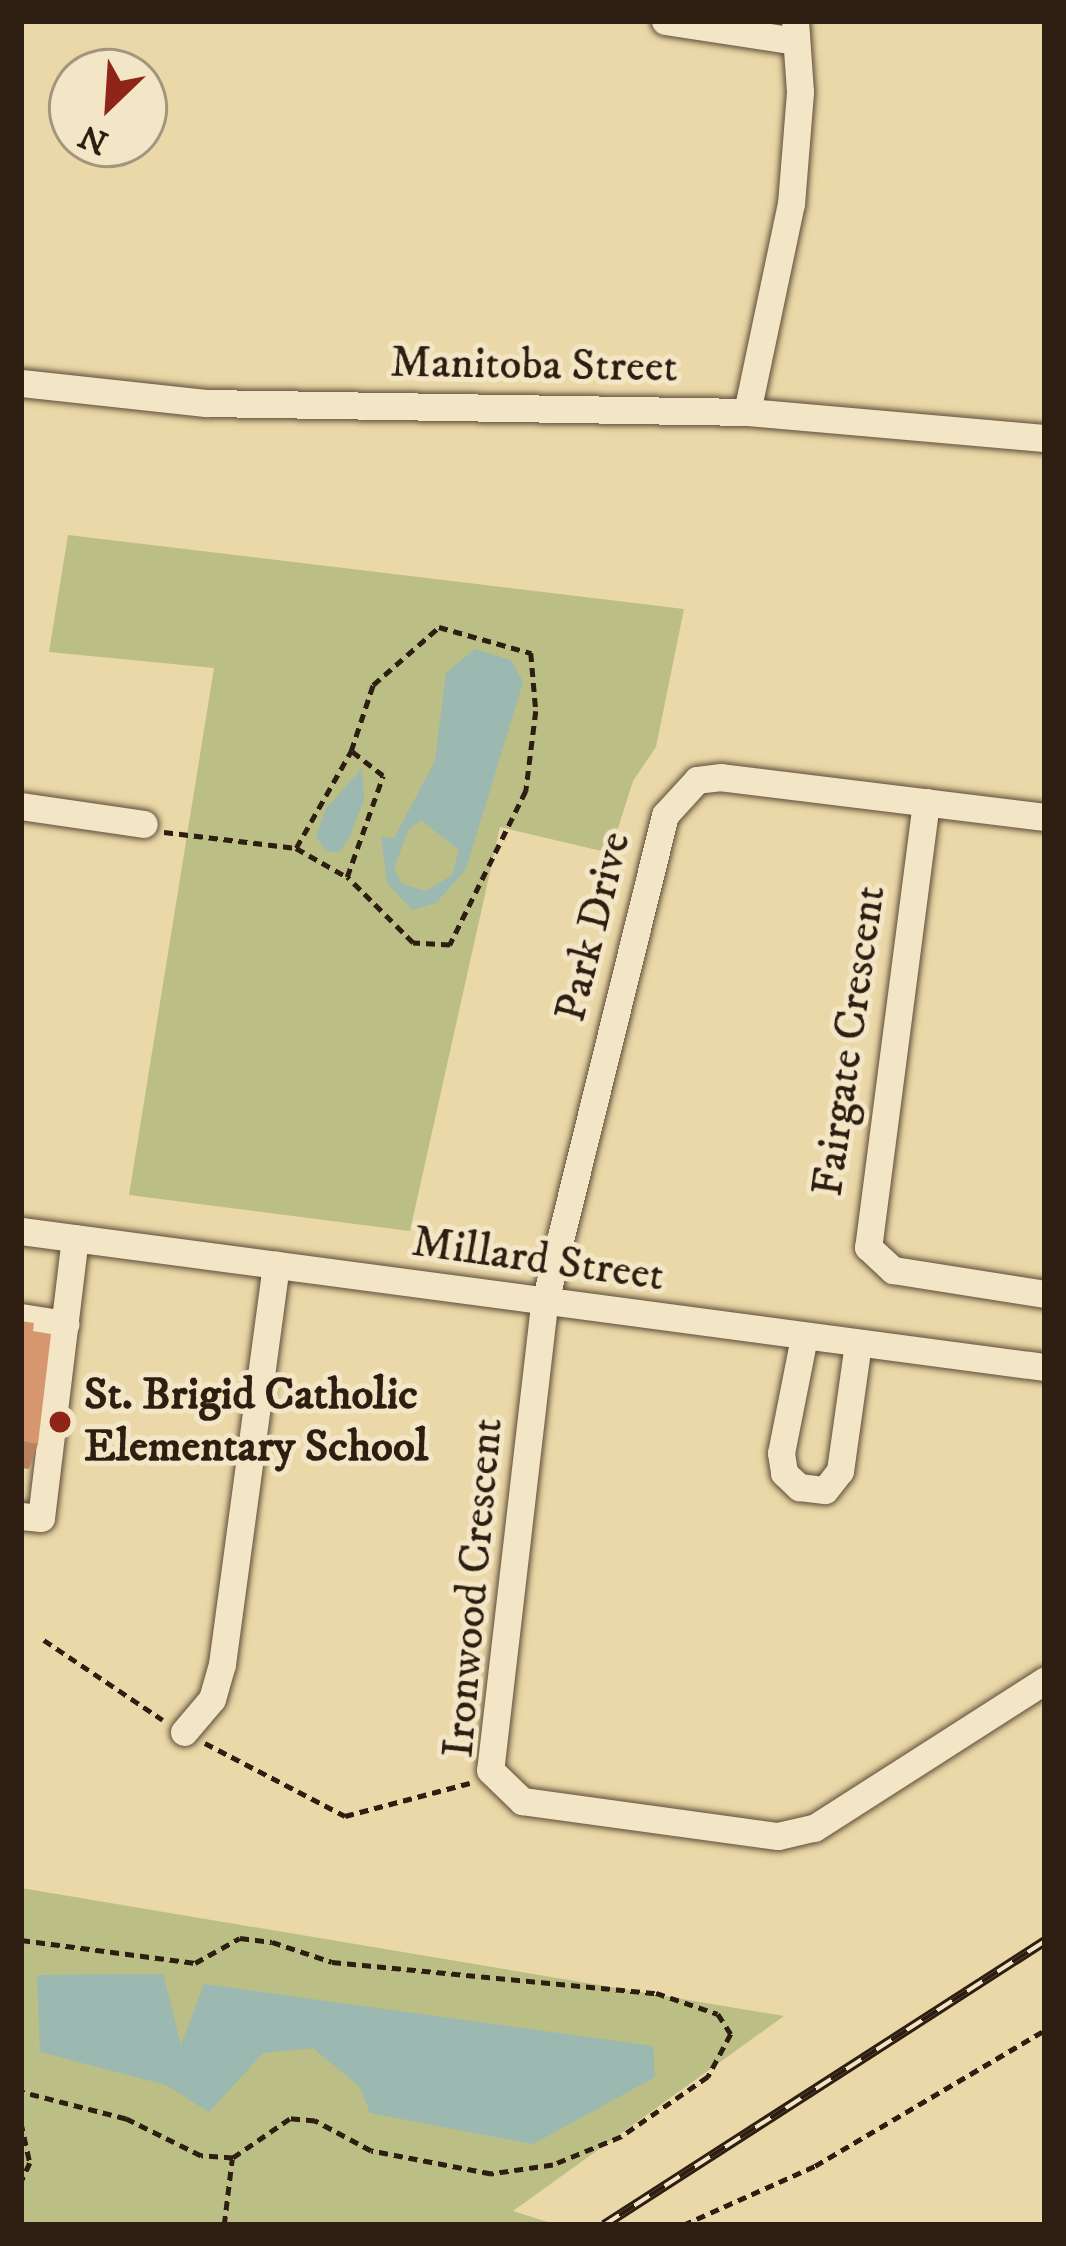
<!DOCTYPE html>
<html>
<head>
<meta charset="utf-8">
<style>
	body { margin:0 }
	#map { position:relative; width:1066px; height:2246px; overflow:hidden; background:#ebd8a8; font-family:"IM FELL DW Pica",serif }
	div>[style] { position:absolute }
	.green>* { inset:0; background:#bbbe85 }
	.water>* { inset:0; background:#9bb8b1 }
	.path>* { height:4.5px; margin-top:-2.25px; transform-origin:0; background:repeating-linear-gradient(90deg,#2e1e11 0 9px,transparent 0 15px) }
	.roads { filter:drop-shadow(0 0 3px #5d4c37) drop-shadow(0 0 3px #5d4c37) }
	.minor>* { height:27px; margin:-13.5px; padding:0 13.5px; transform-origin:13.5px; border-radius:13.5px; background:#f2e6c6 }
	.rail>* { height:10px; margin-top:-5px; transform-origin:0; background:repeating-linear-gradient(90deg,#f2e6c6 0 18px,#2e1e11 0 36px); box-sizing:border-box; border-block:3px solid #2e1e11 }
	.wall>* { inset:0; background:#b8825f }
	.building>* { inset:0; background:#d6976e }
	.dots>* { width:33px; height:33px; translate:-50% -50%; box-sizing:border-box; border:6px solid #f2e6c6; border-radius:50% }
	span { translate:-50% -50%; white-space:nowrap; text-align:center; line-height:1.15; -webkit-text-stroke:10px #f2e6c6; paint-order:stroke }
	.street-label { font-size:45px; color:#2e1e11 }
	.poi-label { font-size:45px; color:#2e1e11; font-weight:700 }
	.left { translate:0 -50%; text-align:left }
	.frame { position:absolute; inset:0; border:24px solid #2e1e11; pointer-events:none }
	.north { position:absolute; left:48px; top:48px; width:120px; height:120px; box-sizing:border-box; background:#f2e6c6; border:3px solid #a4967e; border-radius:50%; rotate:205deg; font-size:33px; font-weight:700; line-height:48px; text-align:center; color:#2e1e11 }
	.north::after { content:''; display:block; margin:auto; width:42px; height:54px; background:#8f2418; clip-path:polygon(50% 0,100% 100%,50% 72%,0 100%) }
</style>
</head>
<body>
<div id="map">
	<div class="green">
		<div style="clip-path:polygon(68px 535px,684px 609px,656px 747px,633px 781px,610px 853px,500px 827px,410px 1231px,129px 1195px,214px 668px,49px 652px)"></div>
		<div style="clip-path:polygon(21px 1888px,784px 2016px,513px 2211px,557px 2225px,21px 2225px)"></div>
	</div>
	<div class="water">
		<div style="clip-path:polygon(evenodd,475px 649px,511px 660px,523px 682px,466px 869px,436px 903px,412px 910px,387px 883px,381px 837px,394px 838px,435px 761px,446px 673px,475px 649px,421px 820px,459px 850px,452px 875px,426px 891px,402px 884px,394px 869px,408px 830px,421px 820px)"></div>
		<div style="clip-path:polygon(362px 768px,364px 800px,349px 838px,339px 852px,326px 851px,316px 837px,325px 810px)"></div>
		<div style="clip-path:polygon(163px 1974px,181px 2045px,204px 1984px,653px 2046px,655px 2077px,533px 2144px,370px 2113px,360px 2087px,313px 2048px,263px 2053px,209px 2112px,166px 2085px,40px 2052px,37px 1975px)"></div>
	</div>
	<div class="path">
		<div style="left:164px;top:832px;width:133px;rotate:6.9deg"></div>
		<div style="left:296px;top:848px;width:59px;rotate:29.6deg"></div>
		<div style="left:296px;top:848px;width:112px;rotate:-60.4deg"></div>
		<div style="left:351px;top:751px;width:70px;rotate:-71.6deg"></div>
		<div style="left:373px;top:685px;width:88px;rotate:-41.3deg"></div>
		<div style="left:439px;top:627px;width:96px;rotate:15.8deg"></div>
		<div style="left:531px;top:653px;width:58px;rotate:85.1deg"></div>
		<div style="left:536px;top:711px;width:81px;rotate:97.1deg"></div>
		<div style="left:526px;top:791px;width:172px;rotate:116.3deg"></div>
		<div style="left:450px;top:945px;width:37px;rotate:-177deg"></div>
		<div style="left:413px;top:943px;width:93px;rotate:-135deg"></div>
		<div style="left:347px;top:877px;width:107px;rotate:-70.4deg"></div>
		<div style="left:383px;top:776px;width:41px;rotate:-142deg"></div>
		<div style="left:44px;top:1640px;width:143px;rotate:33.9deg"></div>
		<div style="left:205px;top:1743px;width:158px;rotate:27.5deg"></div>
		<div style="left:345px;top:1816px;width:129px;rotate:-14.8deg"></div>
		<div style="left:21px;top:1940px;width:176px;rotate:7.5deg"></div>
		<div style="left:195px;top:1963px;width:51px;rotate:-29.1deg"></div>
		<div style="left:240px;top:1938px;width:32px;rotate:7deg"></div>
		<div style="left:272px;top:1942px;width:63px;rotate:18.4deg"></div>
		<div style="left:332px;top:1962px;width:325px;rotate:5.5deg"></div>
		<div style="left:656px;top:1993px;width:65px;rotate:18.7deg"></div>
		<div style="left:718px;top:2014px;width:24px;rotate:57deg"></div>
		<div style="left:731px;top:2034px;width:49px;rotate:118.1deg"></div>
		<div style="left:708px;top:2077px;width:106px;rotate:145.4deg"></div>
		<div style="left:621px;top:2137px;width:74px;rotate:157.6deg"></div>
		<div style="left:553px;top:2165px;width:63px;rotate:171.7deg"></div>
		<div style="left:491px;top:2174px;width:122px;rotate:-169.1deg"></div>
		<div style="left:371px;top:2151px;width:64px;rotate:-151.8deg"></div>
		<div style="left:315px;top:2121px;width:25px;rotate:-175deg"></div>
		<div style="left:290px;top:2119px;width:69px;rotate:145.6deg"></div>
		<div style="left:233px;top:2158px;width:32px;rotate:-176deg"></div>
		<div style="left:201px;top:2156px;width:84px;rotate:-153.7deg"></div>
		<div style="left:126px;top:2119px;width:108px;rotate:-165.6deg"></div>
		<div style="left:21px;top:2122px;width:42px;rotate:77.6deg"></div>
		<div style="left:30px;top:2163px;width:21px;rotate:115deg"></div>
		<div style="left:224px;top:2225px;width:66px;rotate:-83.1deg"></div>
		<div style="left:683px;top:2225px;width:145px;rotate:-24.1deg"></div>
		<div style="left:815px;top:2166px;width:267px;rotate:-30.6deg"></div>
	</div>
	<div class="roads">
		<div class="minor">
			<div style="left:665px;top:21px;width:132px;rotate:8.7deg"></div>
			<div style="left:21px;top:383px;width:186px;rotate:6.2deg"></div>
			<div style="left:206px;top:403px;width:541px;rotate:0.95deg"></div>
			<div style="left:747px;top:412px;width:299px;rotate:5deg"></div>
			<div style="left:747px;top:412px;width:213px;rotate:-78.1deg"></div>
			<div style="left:791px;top:204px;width:112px;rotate:-85.4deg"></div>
			<div style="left:800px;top:92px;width:71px;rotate:-94deg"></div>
			<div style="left:926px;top:802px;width:449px;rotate:97.4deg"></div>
			<div style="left:868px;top:1247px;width:34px;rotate:43deg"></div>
			<div style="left:893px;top:1270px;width:154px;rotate:9deg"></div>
			<div style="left:21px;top:806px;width:124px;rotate:8.3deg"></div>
			<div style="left:1045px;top:817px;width:326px;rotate:-173deg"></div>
			<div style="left:721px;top:777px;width:24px;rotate:173deg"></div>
			<div style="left:697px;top:780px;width:47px;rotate:132.4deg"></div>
			<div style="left:665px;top:815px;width:505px;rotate:103.87deg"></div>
			<div style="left:544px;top:1305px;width:468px;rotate:96.6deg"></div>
			<div style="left:490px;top:1770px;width:45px;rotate:44.1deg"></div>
			<div style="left:522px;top:1801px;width:258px;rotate:7.8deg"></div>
			<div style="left:778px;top:1836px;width:37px;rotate:-13deg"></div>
			<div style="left:814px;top:1828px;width:274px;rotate:-32.6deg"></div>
			<div style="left:21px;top:1231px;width:1033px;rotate:7.57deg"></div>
			<div style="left:21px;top:1317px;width:45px;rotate:9deg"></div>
			<div style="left:804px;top:1337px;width:118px;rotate:101.2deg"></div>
			<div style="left:781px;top:1453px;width:20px;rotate:81deg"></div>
			<div style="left:784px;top:1473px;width:21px;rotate:43deg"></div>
			<div style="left:799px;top:1487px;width:26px;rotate:7deg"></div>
			<div style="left:825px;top:1490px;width:24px;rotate:-52deg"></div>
			<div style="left:840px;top:1471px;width:129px;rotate:-82deg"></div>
			<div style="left:21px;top:1516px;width:20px;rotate:6deg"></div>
			<div style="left:41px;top:1518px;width:282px;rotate:-83.1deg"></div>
			<div style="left:184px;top:1732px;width:43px;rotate:-49.7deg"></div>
			<div style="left:212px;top:1699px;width:36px;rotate:-74deg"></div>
			<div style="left:222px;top:1664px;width:403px;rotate:-82.3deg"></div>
		</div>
	</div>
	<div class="rail">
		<div style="left:604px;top:2225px;width:525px;rotate:-32.78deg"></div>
	</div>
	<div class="wall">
		<div style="clip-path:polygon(21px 1321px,33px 1331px,38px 1444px,29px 1469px,21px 1468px)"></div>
	</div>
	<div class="building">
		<div style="clip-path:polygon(21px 1321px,34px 1323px,33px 1331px,51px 1334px,38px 1444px,21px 1441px)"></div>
	</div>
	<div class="dots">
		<div style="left:60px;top:1422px;background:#8f2418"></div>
	</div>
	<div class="street-label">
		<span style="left:534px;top:366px;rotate:1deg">Manitoba Street</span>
		<span style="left:594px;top:927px;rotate:-76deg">Park Drive</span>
		<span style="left:850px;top:1041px;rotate:-82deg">Fairgate Crescent</span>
		<span style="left:538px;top:1260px;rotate:8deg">Millard Street</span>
		<span style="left:474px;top:1588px;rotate:-85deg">Ironwood Crescent</span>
	</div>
	<div class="poi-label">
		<span class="left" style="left:84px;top:1422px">St. Brigid Catholic<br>Elementary School</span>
	</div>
	<div class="frame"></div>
	<div class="north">N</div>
</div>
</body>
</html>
